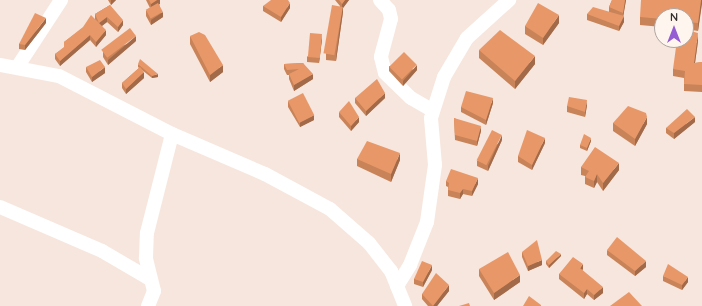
<!DOCTYPE html>
<html>
<head>
<meta charset="utf-8">
<style>
	body { margin:0 }
	#map { position:relative; width:702px; height:306px; overflow:hidden; background:#f7e6dd; font-family:Quicksand,sans-serif }
	div>[style] { position:absolute }
	.minor>* { height:14px; margin:-7px; padding:0 7px; transform-origin:7px; border-radius:7px; background:#fff }
	.wall>* { inset:0; background:#c88359 }
	.shaded-wall>* { inset:0; background:#a26a49 }
	.building>* { inset:0; background:#e89868; transform-origin:0 0 }
	span { translate:-50% -50%; white-space:nowrap; text-align:center; line-height:1.15; -webkit-text-stroke:3.5px #fff5ef; paint-order:stroke }
	.north { position:absolute; left:654px; top:8px; width:40px; height:40px; box-sizing:border-box; background:#fff5ef; border:1px solid #aea5a1; border-radius:50%; rotate:0deg; font-size:11px; font-weight:700; line-height:16px; text-align:center; color:#352e2b }
	.north::after { content:''; display:block; margin:auto; width:14px; height:18px; background:#965cd3; clip-path:polygon(50% 0,100% 100%,50% 72%,0 100%) }
</style>
</head>
<body>
<div id="map">
	<div class="minor">
		<div style="left:380px;top:0;width:13px;rotate:48deg"></div>
		<div style="left:389px;top:10px;width:9px;rotate:77deg"></div>
		<div style="left:391px;top:19px;width:39px;rotate:105deg"></div>
		<div style="left:381px;top:57px;width:16px;rotate:76deg"></div>
		<div style="left:385px;top:73px;width:36px;rotate:44deg"></div>
		<div style="left:411px;top:98px;width:24px;rotate:30deg"></div>
		<div style="left:0;top:65px;width:60px;rotate:10.6deg"></div>
		<div style="left:59px;top:76px;width:127px;rotate:27.2deg"></div>
		<div style="left:172px;top:134px;width:101px;rotate:23.3deg"></div>
		<div style="left:265px;top:174px;width:74px;rotate:28.3deg"></div>
		<div style="left:330px;top:209px;width:52px;rotate:41.1deg"></div>
		<div style="left:369px;top:243px;width:36px;rotate:52deg"></div>
		<div style="left:391px;top:271px;width:38px;rotate:68deg"></div>
		<div style="left:18px;top:66px;width:79px;rotate:-56.9deg"></div>
		<div style="left:0;top:207px;width:111px;rotate:23.3deg"></div>
		<div style="left:102px;top:251px;width:56px;rotate:30.3deg"></div>
		<div style="left:397px;top:286px;width:25px;rotate:-58deg"></div>
		<div style="left:410px;top:265px;width:46px;rotate:-68.4deg"></div>
		<div style="left:427px;top:222px;width:58px;rotate:-82deg"></div>
		<div style="left:435px;top:165px;width:47px;rotate:-94.9deg"></div>
		<div style="left:431px;top:118px;width:43px;rotate:-72.4deg"></div>
		<div style="left:444px;top:77px;width:45px;rotate:-59.5deg"></div>
		<div style="left:467px;top:38px;width:57px;rotate:-42.1deg"></div>
		<div style="left:148px;top:306px;width:16px;rotate:-68deg"></div>
		<div style="left:154px;top:291px;width:34px;rotate:-104deg"></div>
		<div style="left:146px;top:258px;width:25px;rotate:-88deg"></div>
		<div style="left:147px;top:233px;width:102px;rotate:-75.8deg"></div>
	</div>
	<div class="wall">
		<div style="clip-path:polygon(108px 0,116px 0,111px 5px)"></div>
		<div style="clip-path:polygon(146px 0,160px 0,160px 4px,159px 4px,163px 17px,151px 25px,146px 16px,146px 11px,150px 8px)"></div>
		<div style="clip-path:polygon(335px 0,349px 0,343px 8px,343px 12px,336px 61px,326px 60px,326px 54px,340px 6px)"></div>
		<div style="clip-path:polygon(612px 0,626px 0,623px 16px,624px 22px,619px 31px,587px 20px,587px 14px,609px 12px,609px 7px)"></div>
		<div style="clip-path:polygon(702px 0,698px 31px,686px 29px,686px 16px,662px 16px,662px 27px,640px 25px,640px 17px)"></div>
		<div style="clip-path:polygon(110px 5px,123px 25px,118px 32px,107px 22px,102px 26px,106px 35px,96px 47px,90px 40px,60px 66px,55px 59px,55px 54px,64px 48px,64px 42px,95px 19px,95px 14px)"></div>
		<div style="clip-path:polygon(263px 6px,290px 8px,281px 22px,263px 11px)"></div>
		<div style="clip-path:polygon(46px 23px,25px 50px,19px 49px,19px 44px)"></div>
		<div style="clip-path:polygon(559px 23px,543px 45px,525px 34px,525px 26px)"></div>
		<div style="clip-path:polygon(190px 36px,223px 72px,210px 82px,190px 44px)"></div>
		<div style="clip-path:polygon(322px 39px,319px 63px,307px 62px,307px 57px)"></div>
		<div style="clip-path:polygon(136px 41px,108px 65px,103px 57px,103px 52px)"></div>
		<div style="clip-path:polygon(698px 41px,695px 63px,702px 62px,702px 92px,684px 91px,684px 78px,673px 76px,673px 69px)"></div>
		<div style="clip-path:polygon(479px 50px,535px 64px,515px 89px,479px 58px)"></div>
		<div style="clip-path:polygon(303px 63px,313px 79px,294px 91px,289px 79px,289px 75px,287px 75px,284px 69px,284px 64px)"></div>
		<div style="clip-path:polygon(138px 64px,158px 77px,152px 78px,142px 70px,144px 78px,126px 94px,122px 88px,122px 83px,139px 68px,138px 67px)"></div>
		<div style="clip-path:polygon(389px 66px,417px 70px,403px 86px,389px 71px)"></div>
		<div style="clip-path:polygon(86px 67px,105px 73px,92px 82px,86px 72px)"></div>
		<div style="clip-path:polygon(355px 98px,385px 98px,366px 116px,355px 103px)"></div>
		<div style="clip-path:polygon(288px 101px,314px 120px,300px 127px,288px 107px)"></div>
		<div style="clip-path:polygon(493px 103px,486px 125px,461px 112px,461px 107px)"></div>
		<div style="clip-path:polygon(587px 105px,585px 117px,567px 112px,567px 106px)"></div>
		<div style="clip-path:polygon(339px 112px,359px 122px,351px 131px,339px 117px)"></div>
		<div style="clip-path:polygon(454px 118px,481px 131px,477px 146px,455px 140px)"></div>
		<div style="clip-path:polygon(695px 122px,674px 139px,666px 133px,666px 128px)"></div>
		<div style="clip-path:polygon(613px 123px,647px 124px,635px 146px,613px 131px)"></div>
		<div style="clip-path:polygon(502px 140px,488px 171px,477px 166px,477px 161px)"></div>
		<div style="clip-path:polygon(591px 141px,587px 151px,580px 148px,580px 145px)"></div>
		<div style="clip-path:polygon(545px 143px,532px 170px,518px 162px,518px 156px)"></div>
		<div style="clip-path:polygon(357px 159px,400px 160px,391px 182px,357px 166px)"></div>
		<div style="clip-path:polygon(581px 167px,619px 170px,603px 191px,597px 182px,594px 188px,585px 184px,585px 176px,581px 175px)"></div>
		<div style="clip-path:polygon(446px 181px,478px 184px,472px 196px,463px 194px,460px 199px,448px 196px,448px 187px,446px 186px)"></div>
		<div style="clip-path:polygon(607px 250px,646px 267px,635px 276px,607px 255px)"></div>
		<div style="clip-path:polygon(522px 252px,542px 265px,528px 271px,522px 257px)"></div>
		<div style="clip-path:polygon(561px 256px,549px 268px,546px 264px,546px 261px)"></div>
		<div style="clip-path:polygon(479px 269px,520px 282px,494px 300px,479px 276px)"></div>
		<div style="clip-path:polygon(583px 269px,582px 270px,603px 293px,594px 300px,587px 294px,584px 299px,559px 279px,559px 274px)"></div>
		<div style="clip-path:polygon(432px 270px,423px 287px,414px 284px,414px 279px)"></div>
		<div style="clip-path:polygon(663px 276px,688px 282px,682px 290px,663px 281px)"></div>
		<div style="clip-path:polygon(449px 291px,437px 306px,428px 306px,422px 299px,422px 294px)"></div>
	</div>
	<div class="shaded-wall">
		<div style="clip-path:polygon(111px 0,116px 0,111px 5px)"></div>
		<div style="clip-path:polygon(157px 0,160px 0,160px 4px,151px 9px,151px 4px)"></div>
		<div style="clip-path:polygon(345px 0,349px 0,343px 8px,343px 12px,336px 61px,336px 56px,342px 9px,342px 4px)"></div>
		<div style="clip-path:polygon(625px 0,626px 0,623px 18px,623px 13px)"></div>
		<div style="clip-path:polygon(701px 0,702px 0,702px 4px,698px 31px,698px 23px)"></div>
		<div style="clip-path:polygon(290px 3px,290px 8px,281px 22px,281px 17px)"></div>
		<div style="clip-path:polygon(163px 12px,163px 17px,151px 25px,151px 20px)"></div>
		<div style="clip-path:polygon(559px 15px,559px 23px,543px 45px,543px 38px)"></div>
		<div style="clip-path:polygon(624px 16px,624px 22px,619px 31px,619px 26px)"></div>
		<div style="clip-path:polygon(107px 17px,107px 22px,99px 28px,99px 23px)"></div>
		<div style="clip-path:polygon(46px 18px,46px 23px,25px 50px,25px 45px)"></div>
		<div style="clip-path:polygon(123px 20px,123px 25px,118px 32px,118px 27px)"></div>
		<div style="clip-path:polygon(106px 30px,106px 35px,96px 47px,96px 42px)"></div>
		<div style="clip-path:polygon(698px 33px,698px 41px,694px 70px,694px 63px)"></div>
		<div style="clip-path:polygon(322px 34px,322px 39px,319px 63px,319px 58px)"></div>
		<div style="clip-path:polygon(90px 35px,90px 40px,60px 66px,60px 61px)"></div>
		<div style="clip-path:polygon(136px 36px,136px 41px,108px 65px,108px 60px)"></div>
		<div style="clip-path:polygon(535px 56px,535px 64px,515px 89px,515px 81px)"></div>
		<div style="clip-path:polygon(223px 65px,223px 72px,210px 82px,210px 75px)"></div>
		<div style="clip-path:polygon(417px 65px,417px 70px,403px 86px,403px 81px)"></div>
		<div style="clip-path:polygon(105px 67px,105px 73px,92px 82px,92px 77px)"></div>
		<div style="clip-path:polygon(144px 72px,144px 78px,126px 94px,126px 89px)"></div>
		<div style="clip-path:polygon(158px 74px,158px 77px,152px 78px,152px 76px)"></div>
		<div style="clip-path:polygon(313px 74px,313px 79px,294px 91px,294px 85px)"></div>
		<div style="clip-path:polygon(385px 93px,385px 98px,366px 116px,366px 111px)"></div>
		<div style="clip-path:polygon(493px 98px,493px 103px,486px 125px,486px 120px)"></div>
		<div style="clip-path:polygon(587px 100px,587px 105px,585px 117px,585px 112px)"></div>
		<div style="clip-path:polygon(314px 115px,314px 120px,300px 127px,300px 122px)"></div>
		<div style="clip-path:polygon(359px 117px,359px 122px,351px 131px,351px 126px)"></div>
		<div style="clip-path:polygon(647px 117px,647px 124px,635px 146px,635px 139px)"></div>
		<div style="clip-path:polygon(695px 117px,695px 122px,674px 139px,674px 133px)"></div>
		<div style="clip-path:polygon(481px 126px,481px 131px,477px 146px,477px 141px)"></div>
		<div style="clip-path:polygon(502px 135px,502px 140px,488px 171px,488px 166px)"></div>
		<div style="clip-path:polygon(545px 138px,545px 143px,532px 170px,532px 165px)"></div>
		<div style="clip-path:polygon(591px 138px,591px 141px,587px 151px,587px 148px)"></div>
		<div style="clip-path:polygon(400px 153px,400px 160px,391px 182px,391px 174px)"></div>
		<div style="clip-path:polygon(619px 163px,619px 170px,603px 191px,603px 183px)"></div>
		<div style="clip-path:polygon(597px 174px,597px 182px,594px 188px,594px 181px)"></div>
		<div style="clip-path:polygon(478px 178px,478px 184px,472px 196px,472px 191px)"></div>
		<div style="clip-path:polygon(463px 189px,463px 194px,460px 199px,460px 193px)"></div>
		<div style="clip-path:polygon(561px 254px,561px 256px,549px 268px,549px 265px)"></div>
		<div style="clip-path:polygon(542px 260px,542px 265px,528px 271px,528px 266px)"></div>
		<div style="clip-path:polygon(646px 261px,646px 267px,635px 276px,635px 271px)"></div>
		<div style="clip-path:polygon(583px 264px,583px 269px,580px 273px,580px 268px)"></div>
		<div style="clip-path:polygon(432px 265px,432px 270px,423px 287px,423px 282px)"></div>
		<div style="clip-path:polygon(520px 275px,520px 282px,494px 300px,494px 293px)"></div>
		<div style="clip-path:polygon(688px 277px,688px 282px,682px 290px,682px 285px)"></div>
		<div style="clip-path:polygon(449px 285px,449px 291px,437px 306px,433px 306px)"></div>
		<div style="clip-path:polygon(603px 287px,603px 293px,594px 300px,594px 295px)"></div>
		<div style="clip-path:polygon(587px 289px,587px 294px,584px 299px,584px 293px)"></div>
	</div>
	<div class="building">
		<div style="clip-path:polygon(149px 0,157px 0,151px 4px)"></div>
		<div style="clip-path:polygon(271px 0,288px 0,290px 3px,281px 17px,263px 6px)"></div>
		<div style="clip-path:polygon(339px 0,345px 0,342px 4px)"></div>
		<div style="clip-path:polygon(612px 0,625px 0,623px 13px,609px 7px)"></div>
		<div style="clip-path:polygon(641px 0,701px 0,698px 23px,686px 22px,686px 16px,662px 16px,662px 19px,640px 17px)"></div>
		<div style="left:158px;top:3px;width:10px;height:14px;rotate:61deg"></div>
		<div style="clip-path:polygon(538px 3px,559px 15px,543px 38px,525px 26px)"></div>
		<div style="clip-path:polygon(110px 5px,123px 20px,118px 27px,107px 17px,99px 23px,106px 30px,96px 42px,90px 35px,60px 61px,55px 54px,64px 47px,64px 42px,83px 27px,91px 15px,99px 23px,95px 14px)"></div>
		<div style="left:332px;top:5px;width:11px;height:49px;rotate:10deg"></div>
		<div style="clip-path:polygon(593px 7px,624px 16px,619px 26px,587px 14px)"></div>
		<div style="clip-path:polygon(35px 13px,46px 18px,25px 45px,19px 44px)"></div>
		<div style="left:130px;top:28px;width:10px;height:36px;rotate:53deg"></div>
		<div style="clip-path:polygon(500px 30px,535px 56px,515px 81px,479px 50px)"></div>
		<div style="clip-path:polygon(687px 30px,698px 33px,694px 63px,702px 62px,702px 85px,684px 84px,685px 71px,673px 69px,677px 40px,686px 40px,686px 39px,687px 39px)"></div>
		<div style="clip-path:polygon(199px 32px,205px 35px,223px 65px,210px 75px,190px 36px)"></div>
		<div style="left:310px;top:33px;width:12px;height:24px;rotate:5deg"></div>
		<div style="left:404px;top:52px;width:18px;height:21px;rotate:45deg"></div>
		<div style="clip-path:polygon(140px 59px,158px 74px,152px 76px,138px 64px)"></div>
		<div style="clip-path:polygon(100px 60px,105px 67px,92px 77px,86px 67px)"></div>
		<div style="clip-path:polygon(303px 63px,313px 74px,294px 85px,289px 74px,299px 69px,287px 70px,284px 64px)"></div>
		<div style="clip-path:polygon(140px 67px,144px 72px,126px 89px,122px 83px)"></div>
		<div style="clip-path:polygon(377px 79px,385px 93px,366px 111px,355px 98px)"></div>
		<div style="clip-path:polygon(466px 91px,493px 98px,486px 120px,461px 107px)"></div>
		<div style="left:303px;top:93px;width:25px;height:17px;rotate:63deg"></div>
		<div style="clip-path:polygon(569px 97px,587px 100px,585px 112px,567px 106px)"></div>
		<div style="clip-path:polygon(349px 101px,359px 117px,351px 126px,339px 112px)"></div>
		<div style="clip-path:polygon(628px 106px,646px 113px,647px 117px,635px 139px,613px 123px)"></div>
		<div style="clip-path:polygon(687px 109px,695px 117px,674px 133px,666px 128px)"></div>
		<div style="clip-path:polygon(454px 118px,481px 126px,477px 141px,455px 135px)"></div>
		<div style="left:492px;top:130px;width:11px;height:34px;rotate:27deg"></div>
		<div style="clip-path:polygon(527px 130px,545px 138px,532px 165px,518px 156px)"></div>
		<div style="clip-path:polygon(584px 134px,591px 138px,587px 148px,580px 145px)"></div>
		<div style="clip-path:polygon(367px 141px,400px 153px,391px 174px,357px 159px)"></div>
		<div style="clip-path:polygon(595px 147px,619px 163px,603px 183px,597px 174px,594px 181px,585px 177px,589px 171px,581px 167px)"></div>
		<div style="clip-path:polygon(451px 169px,478px 178px,472px 191px,463px 189px,460px 193px,448px 190px,449px 183px,446px 181px)"></div>
		<div style="clip-path:polygon(617px 237px,646px 261px,635px 271px,607px 250px)"></div>
		<div style="clip-path:polygon(537px 240px,542px 260px,528px 266px,522px 252px)"></div>
		<div style="clip-path:polygon(556px 251px,561px 254px,549px 265px,546px 261px)"></div>
		<div style="clip-path:polygon(508px 252px,520px 275px,494px 293px,479px 269px)"></div>
		<div style="clip-path:polygon(573px 257px,583px 264px,580px 268px,603px 287px,594px 295px,587px 289px,584px 293px,559px 274px)"></div>
		<div style="clip-path:polygon(422px 261px,432px 265px,423px 282px,414px 279px)"></div>
		<div style="clip-path:polygon(668px 264px,688px 277px,682px 285px,663px 276px)"></div>
		<div style="clip-path:polygon(436px 273px,449px 285px,433px 306px,422px 294px)"></div>
		<div style="clip-path:polygon(629px 292px,642px 306px,610px 306px)"></div>
		<div style="clip-path:polygon(529px 296px,541px 305px,541px 306px,523px 306px)"></div>
		<div style="clip-path:polygon(469px 303px,470px 306px,459px 306px)"></div>
	</div>
	<div class="north">N</div>
</div>
</body>
</html>
